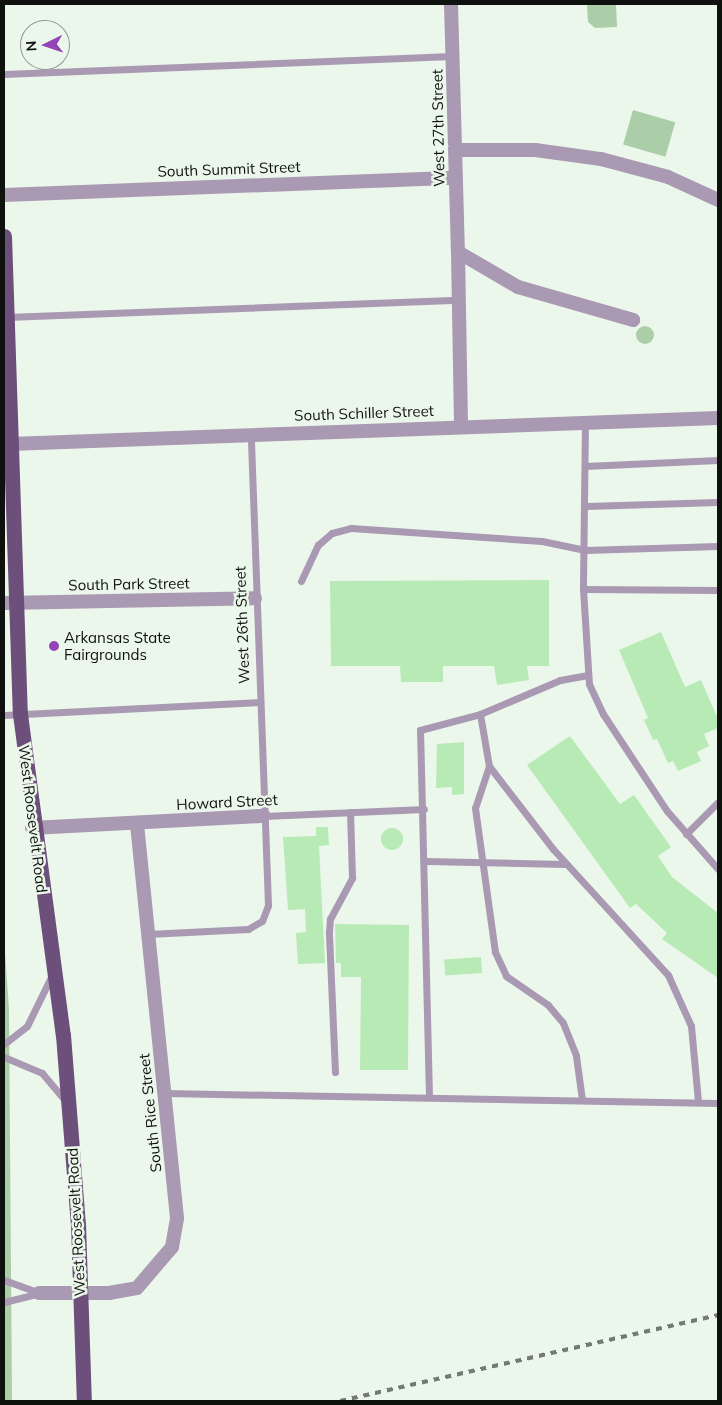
<!DOCTYPE html>
<html>
<head>
<meta charset="utf-8">
<style>
	body { margin:0 }
	#map { position:relative; width:722px; height:1405px; overflow:hidden; background:#ecf7ec; font-family:Mulish,sans-serif }
	div>[style] { position:absolute }
	.green>* { inset:0; background:#abcea8; transform-origin:0 0 }
	.round { border-radius:50% }
	.building>* { inset:0; background:#b7eab5; transform-origin:0 0 }
	.lane>* { height:7px; margin:-3.5px; padding:0 3.5px; transform-origin:3.5px; border-radius:3.5px; background:#aa99b2 }
	.street>* { height:14px; margin:-7px; padding:0 7px; transform-origin:7px; border-radius:7px; background:#aa99b2 }
	.primary>* { height:15px; margin:-7.5px; padding:0 7.5px; transform-origin:7.5px; border-radius:7.5px; background:#6c4f7a }
	.rail>* { height:4px; margin-top:-2px; transform-origin:0; background:repeating-linear-gradient(90deg,#737973 0 6px,transparent 0 12px) }
	.primary-bridge>* { height:15px; margin:-7.5px; padding:0 7.5px; transform-origin:7.5px; border-radius:7.5px; background:#6c4f7a }
	.dots>* { width:14px; height:14px; translate:-50% -50%; box-sizing:border-box; border:2px solid #ecf7ec; border-radius:50% }
	span { translate:-50% -50%; white-space:nowrap; text-align:center; line-height:1.15; -webkit-text-stroke:5px #ecf7ec; paint-order:stroke }
	.street-label { font-size:15px; color:#0e110e }
	.poi-label { font-size:15px; color:#0e110e }
	.left { translate:0 -50%; text-align:left }
	.frame { position:absolute; inset:0; border:5px solid #0e110e; pointer-events:none }
	.north { position:absolute; left:20px; top:20px; width:50px; height:50px; box-sizing:border-box; background:#ecf7ec; border:1px solid #939b93; border-radius:50%; rotate:266deg; font-size:14px; font-weight:700; line-height:20px; text-align:center; color:#0e110e }
	.north::after { content:''; display:block; margin:auto; width:18px; height:22px; background:#9445b5; clip-path:polygon(50% 0,100% 100%,50% 72%,0 100%) }
</style>
</head>
<body>
<div id="map">
	<div class="green">
		<div style="clip-path:polygon(616px 4px,617px 27px,595px 28px,588px 22px,587px 5px)"></div>
		<div style="left:633px;top:110px;width:44px;height:36px;rotate:16deg"></div>
		<div class="round" style="left:636px;top:326px;width:18px;height:18px"></div>
		<div style="clip-path:polygon(4px 938px,9px 1009px,12px 1401px,4px 1401px)"></div>
	</div>
	<div class="building">
		<div style="clip-path:polygon(549px 580px,549px 666px,527px 666px,529px 680px,497px 685px,494px 666px,443px 666px,443px 682px,401px 682px,400px 666px,331px 666px,330px 581px)"></div>
		<div style="clip-path:polygon(661px 632px,685px 687px,701px 680px,718px 719px,718px 728px,704px 734px,709px 746px,697px 752px,701px 761px,678px 771px,673px 761px,668px 763px,657px 739px,653px 740px,644px 720px,648px 718px,619px 650px)"></div>
		<div style="clip-path:polygon(570px 736px,620px 804px,634px 795px,671px 847px,658px 856px,672px 877px,718px 913px,718px 978px,662px 939px,667px 933px,636px 904px,630px 908px,527px 765px)"></div>
		<div style="clip-path:polygon(464px 742px,464px 794px,452px 795px,452px 787px,436px 788px,437px 744px)"></div>
		<div style="clip-path:polygon(316px 827px,328px 827px,329px 845px,319px 846px,325px 963px,298px 964px,296px 933px,306px 932px,305px 909px,288px 910px,283px 837px,316px 836px)"></div>
		<div class="round" style="left:381px;top:828px;width:22px;height:22px"></div>
		<div style="clip-path:polygon(335px 924px,409px 925px,408px 1070px,360px 1070px,361px 977px,341px 977px,341px 963px,336px 963px)"></div>
		<div style="left:481px;top:957px;width:16px;height:37px;rotate:86deg"></div>
	</div>
	<div class="lane">
		<div style="left:4px;top:74px;width:448px;rotate:-2.3deg"></div>
		<div style="left:7px;top:317px;width:452px;rotate:-2.2deg"></div>
		<div style="left:585px;top:421px;width:168px;rotate:90.7deg"></div>
		<div style="left:583px;top:589px;width:95px;rotate:86.4deg"></div>
		<div style="left:589px;top:684px;width:33px;rotate:65deg"></div>
		<div style="left:603px;top:714px;width:116px;rotate:56.6deg"></div>
		<div style="left:667px;top:811px;width:77px;rotate:48.7deg"></div>
		<div style="left:585px;top:466px;width:133px;rotate:-2.6deg"></div>
		<div style="left:586px;top:506px;width:132px;rotate:-1.7deg"></div>
		<div style="left:301px;top:581px;width:40px;rotate:-65deg"></div>
		<div style="left:318px;top:545px;width:18px;rotate:-41deg"></div>
		<div style="left:332px;top:533px;width:20px;rotate:-15deg"></div>
		<div style="left:351px;top:528px;width:191px;rotate:3.9deg"></div>
		<div style="left:542px;top:541px;width:44px;rotate:11.8deg"></div>
		<div style="left:585px;top:550px;width:133px;rotate:-1.7deg"></div>
		<div style="left:583px;top:589px;width:135px;rotate:0.4deg"></div>
		<div style="left:480px;top:714px;width:53px;rotate:80.2deg"></div>
		<div style="left:489px;top:766px;width:44px;rotate:108.4deg"></div>
		<div style="left:475px;top:808px;width:145px;rotate:82.1deg"></div>
		<div style="left:495px;top:952px;width:26px;rotate:65deg"></div>
		<div style="left:506px;top:976px;width:51px;rotate:34.6deg"></div>
		<div style="left:548px;top:1005px;width:23px;rotate:50deg"></div>
		<div style="left:563px;top:1023px;width:35px;rotate:68deg"></div>
		<div style="left:576px;top:1056px;width:44px;rotate:82.2deg"></div>
		<div style="left:4px;top:715px;width:254px;rotate:-2.9deg"></div>
		<div style="left:489px;top:766px;width:105px;rotate:52.4deg"></div>
		<div style="left:553px;top:849px;width:171px;rotate:47.6deg"></div>
		<div style="left:668px;top:975px;width:56px;rotate:65.7deg"></div>
		<div style="left:691px;top:1026px;width:76px;rotate:84.7deg"></div>
		<div style="left:264px;top:816px;width:160px;rotate:-2.5deg"></div>
		<div style="left:686px;top:834px;width:45px;rotate:-45deg"></div>
		<div style="left:425px;top:861px;width:141px;rotate:1.2deg"></div>
		<div style="left:148px;top:934px;width:100px;rotate:-2.9deg"></div>
		<div style="left:248px;top:929px;width:16px;rotate:-30deg"></div>
		<div style="left:262px;top:921px;width:17px;rotate:-69deg"></div>
		<div style="left:268px;top:905px;width:471px;rotate:-92.1deg"></div>
		<div style="left:4px;top:1044px;width:29px;rotate:-38deg"></div>
		<div style="left:27px;top:1026px;width:57px;rotate:-63.9deg"></div>
		<div style="left:4px;top:1057px;width:41px;rotate:22.8deg"></div>
		<div style="left:42px;top:1073px;width:35px;rotate:50deg"></div>
		<div style="left:335px;top:1072px;width:140px;rotate:-92.5deg"></div>
		<div style="left:329px;top:932px;width:13px;rotate:-86deg"></div>
		<div style="left:330px;top:919px;width:47px;rotate:-61.8deg"></div>
		<div style="left:352px;top:878px;width:66px;rotate:-91.7deg"></div>
		<div style="left:165px;top:1093px;width:553px;rotate:1.04deg"></div>
		<div style="left:429px;top:1097px;width:367px;rotate:-91.4deg"></div>
		<div style="left:420px;top:730px;width:62px;rotate:-14.9deg"></div>
		<div style="left:480px;top:714px;width:87px;rotate:-23deg"></div>
		<div style="left:560px;top:680px;width:27px;rotate:-10deg"></div>
		<div style="left:4px;top:1280px;width:37px;rotate:20deg"></div>
		<div style="left:4px;top:1302px;width:36px;rotate:-14deg"></div>
	</div>
	<div class="street">
		<div style="left:451px;top:4px;width:248px;rotate:88.4deg"></div>
		<div style="left:458px;top:252px;width:69px;rotate:30.3deg"></div>
		<div style="left:518px;top:287px;width:120px;rotate:16deg"></div>
		<div style="left:456px;top:150px;width:79px"></div>
		<div style="left:535px;top:150px;width:67px;rotate:7.8deg"></div>
		<div style="left:601px;top:159px;width:69px;rotate:15deg"></div>
		<div style="left:668px;top:177px;width:55px;rotate:24.7deg"></div>
		<div style="left:4px;top:195px;width:451px;rotate:-2.2deg"></div>
		<div style="left:458px;top:252px;width:173px;rotate:89deg"></div>
		<div style="left:10px;top:444px;width:708px;rotate:-2.1deg"></div>
		<div style="left:4px;top:603px;width:251px;rotate:-1.1deg"></div>
		<div style="left:32px;top:828px;width:232px;rotate:-3deg"></div>
		<div style="left:39px;top:1293px;width:70px"></div>
		<div style="left:109px;top:1293px;width:28px;rotate:-10deg"></div>
		<div style="left:137px;top:1288px;width:54px;rotate:-49.5deg"></div>
		<div style="left:172px;top:1247px;width:29px;rotate:-80deg"></div>
		<div style="left:177px;top:1218px;width:396px;rotate:-95.8deg"></div>
	</div>
	<div class="primary">
		<div style="left:4px;top:236px;width:478px;rotate:88.1deg"></div>
		<div style="left:20px;top:714px;width:324px;rotate:82.4deg"></div>
		<div style="left:63px;top:1035px;width:190px;rotate:85.5deg"></div>
	</div>
	<div class="rail">
		<div style="left:340px;top:1401px;width:388px;rotate:-12.8deg"></div>
	</div>
	<div class="primary-bridge">
		<div style="left:78px;top:1224px;width:177px;rotate:88.1deg"></div>
	</div>
	<div class="dots">
		<div style="left:54px;top:646px;background:#9445b5"></div>
	</div>
	<div class="street-label">
		<span style="left:438px;top:128px;rotate:-91deg">West 27th Street</span>
		<span style="left:229px;top:169px;rotate:-2deg">South Summit Street</span>
		<span style="left:364px;top:413px;rotate:-2deg">South Schiller Street</span>
		<span style="left:129px;top:584px;rotate:-1deg">South Park Street</span>
		<span style="left:242px;top:625px;rotate:-92deg">West 26th Street</span>
		<span style="left:227px;top:802px;rotate:-3deg">Howard Street</span>
		<span style="left:33px;top:819px;rotate:83deg">West Roosevelt Road</span>
		<span style="left:150px;top:1113px;rotate:-96deg">South Rice Street</span>
		<span style="left:76px;top:1222px;rotate:-93deg">West Roosevelt Road</span>
	</div>
	<div class="poi-label">
		<span class="left" style="left:64px;top:646px">Arkansas State<br>Fairgrounds</span>
	</div>
	<div class="frame"></div>
	<div class="north">N</div>
</div>
</body>
</html>
